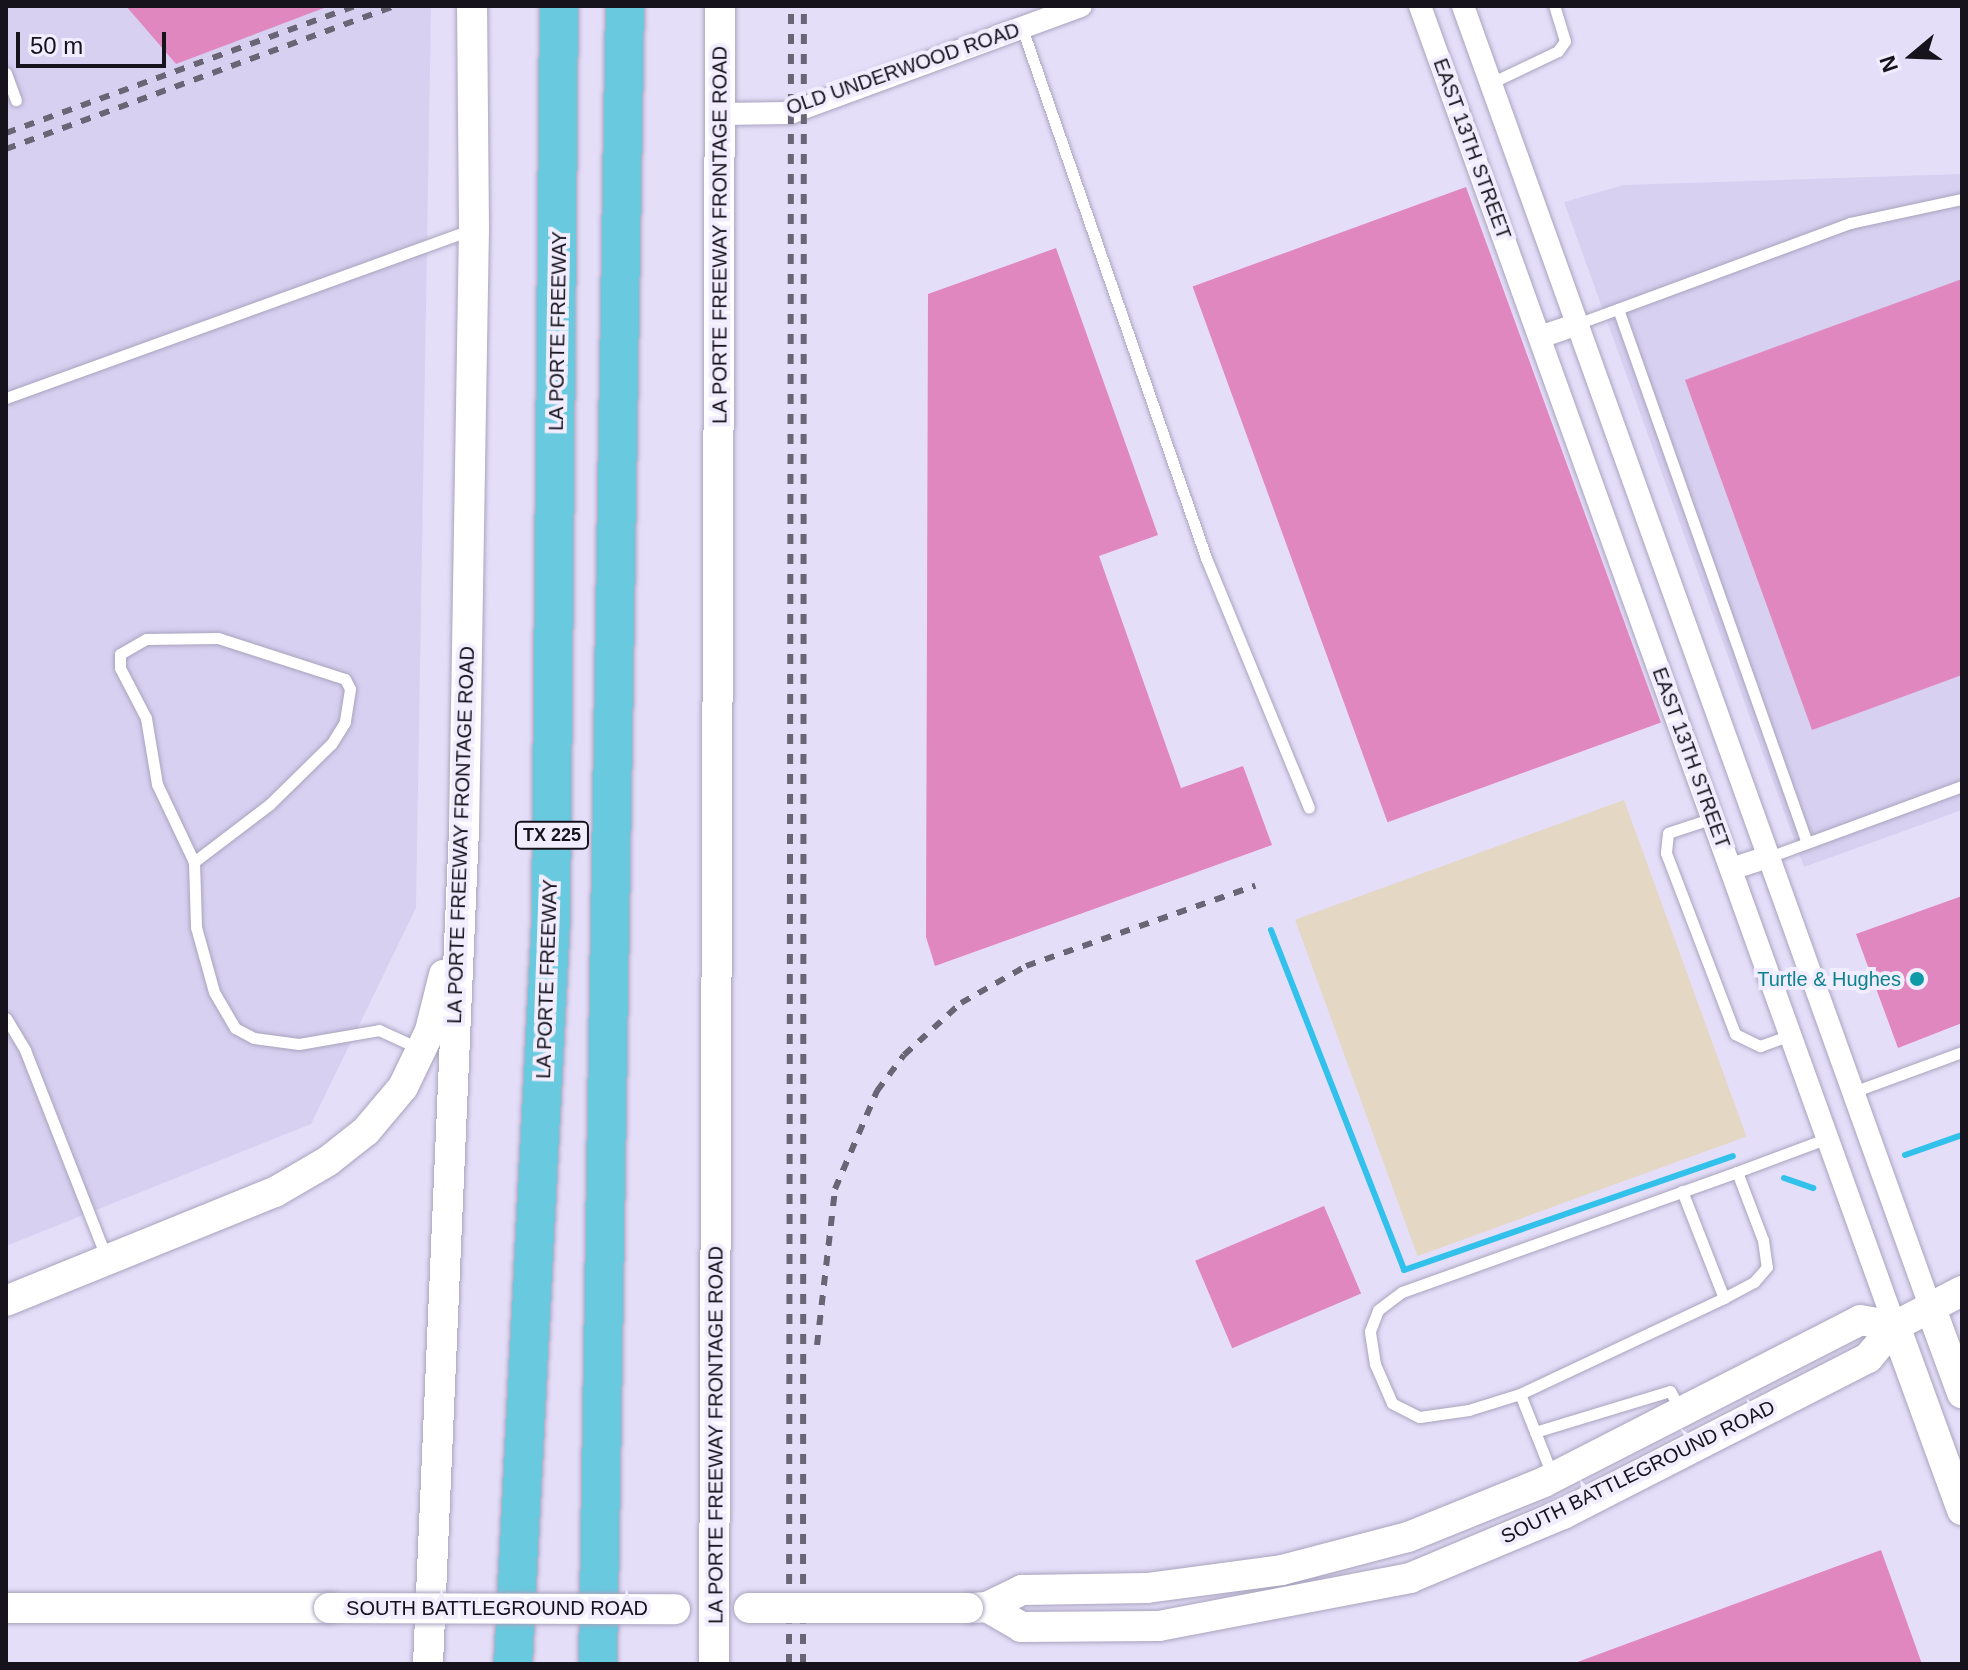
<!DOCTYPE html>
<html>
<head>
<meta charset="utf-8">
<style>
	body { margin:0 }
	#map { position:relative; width:1968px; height:1670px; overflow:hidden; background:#e4def9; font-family:Arial,sans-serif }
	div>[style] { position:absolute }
	.commercial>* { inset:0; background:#e4d7c3; transform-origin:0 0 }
	.built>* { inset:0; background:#d7d0f1 }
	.stream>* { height:6px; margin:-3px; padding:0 3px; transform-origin:3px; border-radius:3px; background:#31c1eb }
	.building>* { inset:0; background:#e187bf; transform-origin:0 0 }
	.roads { filter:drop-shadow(0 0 2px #a9a3bd) drop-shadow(0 0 2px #a9a3bd) }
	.lane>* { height:11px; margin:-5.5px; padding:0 5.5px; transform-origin:5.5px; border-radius:5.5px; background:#fff }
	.street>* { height:22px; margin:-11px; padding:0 11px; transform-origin:11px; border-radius:11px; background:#fff }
	.secondary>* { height:30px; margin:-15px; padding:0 15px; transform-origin:15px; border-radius:15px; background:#fff }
	.highway>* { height:38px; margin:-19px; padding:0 19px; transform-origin:19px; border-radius:19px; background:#68c9df }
	.rail>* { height:6px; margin-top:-3px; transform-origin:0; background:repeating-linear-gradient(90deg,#696575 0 10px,transparent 0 20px) }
	.bridges { filter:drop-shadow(0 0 2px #a9a3bd) drop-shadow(0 0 2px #a9a3bd) }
	.secondary-bridge>* { height:30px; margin:-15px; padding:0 15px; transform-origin:15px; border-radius:15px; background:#fff }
	.dots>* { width:22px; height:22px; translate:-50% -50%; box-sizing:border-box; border:4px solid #f1edfe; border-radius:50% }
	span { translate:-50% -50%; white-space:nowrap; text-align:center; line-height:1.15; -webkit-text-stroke:8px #f1edfe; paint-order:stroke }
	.shield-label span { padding:2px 6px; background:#f1edfe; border:2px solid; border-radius:6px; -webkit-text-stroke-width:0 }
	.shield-label { font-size:18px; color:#16131c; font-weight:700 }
	.street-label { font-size:20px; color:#16131c }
	.culture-label { font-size:20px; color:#0d838f }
	.right { translate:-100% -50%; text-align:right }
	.frame { position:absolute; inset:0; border:8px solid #16131c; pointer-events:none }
	.north { position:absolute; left:1872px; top:16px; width:80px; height:80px; -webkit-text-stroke:6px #f1edfe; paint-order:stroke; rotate:251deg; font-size:22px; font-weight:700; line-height:32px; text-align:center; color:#16131c }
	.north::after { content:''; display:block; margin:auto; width:28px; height:36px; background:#16131c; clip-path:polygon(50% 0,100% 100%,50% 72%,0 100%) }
	.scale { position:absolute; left:16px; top:32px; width:150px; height:36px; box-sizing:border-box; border:4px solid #16131c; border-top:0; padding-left:10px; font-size:24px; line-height:28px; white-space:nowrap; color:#16131c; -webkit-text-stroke:6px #f1edfe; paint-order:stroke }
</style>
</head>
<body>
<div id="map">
	<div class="commercial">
		<div style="left:1624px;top:800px;width:358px;height:350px;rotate:70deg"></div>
	</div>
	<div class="built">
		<div style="clip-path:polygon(6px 6px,431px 6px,416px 908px,311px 1124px,6px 1246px)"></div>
		<div style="clip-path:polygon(1962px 174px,1962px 810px,1804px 867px,1564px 202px,1624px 185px)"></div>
	</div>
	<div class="stream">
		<div style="left:1271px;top:930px;width:365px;rotate:68.6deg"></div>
		<div style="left:1404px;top:1270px;width:348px;rotate:-19.1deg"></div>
		<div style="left:1905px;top:1155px;width:60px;rotate:-19.3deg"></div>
		<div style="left:1784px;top:1178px;width:31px;rotate:19deg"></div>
	</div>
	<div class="building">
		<div style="clip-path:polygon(126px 6px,329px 6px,176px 64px)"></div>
		<div style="left:1466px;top:187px;width:570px;height:291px;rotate:70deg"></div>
		<div style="clip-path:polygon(1056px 248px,1158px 535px,1099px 556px,1181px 788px,1243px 766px,1272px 845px,935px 966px,926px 937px,928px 294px)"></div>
		<div style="clip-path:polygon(1962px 279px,1962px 675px,1812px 730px,1685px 380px)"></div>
		<div style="clip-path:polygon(1962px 896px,1962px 1023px,1898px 1048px,1856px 934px)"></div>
		<div style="left:1324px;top:1206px;width:95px;height:140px;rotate:67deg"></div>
		<div style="clip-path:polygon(1881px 1550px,1922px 1664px,1572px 1664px)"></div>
	</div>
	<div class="roads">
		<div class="lane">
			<div style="left:1022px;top:28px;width:561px;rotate:70.85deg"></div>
			<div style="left:1206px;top:558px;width:270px;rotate:67.6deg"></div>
			<div style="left:6px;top:73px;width:29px;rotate:70deg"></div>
			<div style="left:1491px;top:83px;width:74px;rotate:-25.5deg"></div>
			<div style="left:1558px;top:51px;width:12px;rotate:-55deg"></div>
			<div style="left:1565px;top:41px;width:37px;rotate:-107deg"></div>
			<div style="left:1618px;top:309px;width:566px;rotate:70.51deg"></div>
			<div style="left:1577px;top:324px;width:291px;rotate:-20.3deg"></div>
			<div style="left:1850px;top:223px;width:115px;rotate:-12.1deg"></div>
			<div style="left:6px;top:398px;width:497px;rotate:-19.9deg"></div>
			<div style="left:1713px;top:818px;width:47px;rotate:161.6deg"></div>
			<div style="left:1668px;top:833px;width:20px;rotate:96deg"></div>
			<div style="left:1666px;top:853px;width:194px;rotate:69.1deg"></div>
			<div style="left:1735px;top:1034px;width:28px;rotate:26deg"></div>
			<div style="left:1760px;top:1046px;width:32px;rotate:-20deg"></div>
			<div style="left:1769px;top:857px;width:206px;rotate:-20.2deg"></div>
			<div style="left:194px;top:862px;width:86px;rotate:-115.4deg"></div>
			<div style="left:157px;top:784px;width:67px;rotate:-99.5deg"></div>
			<div style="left:146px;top:718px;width:56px;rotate:-117.5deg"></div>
			<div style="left:120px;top:668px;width:14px;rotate:-90deg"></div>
			<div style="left:120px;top:654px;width:30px;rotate:-30deg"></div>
			<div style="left:146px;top:639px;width:72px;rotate:-0.8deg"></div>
			<div style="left:218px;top:638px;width:133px;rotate:17.9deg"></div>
			<div style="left:345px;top:679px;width:11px;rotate:63deg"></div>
			<div style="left:350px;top:689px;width:33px;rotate:99deg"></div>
			<div style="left:345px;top:722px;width:26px;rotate:122deg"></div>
			<div style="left:331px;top:744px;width:86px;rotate:135.5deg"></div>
			<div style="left:270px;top:804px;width:96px;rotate:142.7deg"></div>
			<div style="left:194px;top:862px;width:65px;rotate:88.2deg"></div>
			<div style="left:196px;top:927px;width:67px;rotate:74.5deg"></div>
			<div style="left:214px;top:992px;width:42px;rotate:59.7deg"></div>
			<div style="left:235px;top:1028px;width:21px;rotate:28deg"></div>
			<div style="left:254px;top:1038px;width:45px;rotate:7.6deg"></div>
			<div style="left:299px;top:1044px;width:81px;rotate:-9.9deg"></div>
			<div style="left:379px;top:1030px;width:43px;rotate:24.8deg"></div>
			<div style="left:6px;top:1018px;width:37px;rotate:59deg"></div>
			<div style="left:25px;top:1050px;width:222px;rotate:68.6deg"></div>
			<div style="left:1853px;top:1092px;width:116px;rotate:-20.2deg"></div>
			<div style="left:1737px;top:1172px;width:97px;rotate:-20.5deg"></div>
			<div style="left:1682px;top:1191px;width:115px;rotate:68.6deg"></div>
			<div style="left:1520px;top:1394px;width:53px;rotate:162.6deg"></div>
			<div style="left:1469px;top:1410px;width:50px;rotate:172deg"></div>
			<div style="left:1419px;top:1417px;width:30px;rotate:-153deg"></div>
			<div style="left:1392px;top:1403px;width:43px;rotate:-113.6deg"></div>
			<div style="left:1375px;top:1364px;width:33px;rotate:-99deg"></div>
			<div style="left:1370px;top:1331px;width:22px;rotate:-69deg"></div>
			<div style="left:1378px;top:1310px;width:30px;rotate:-37deg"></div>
			<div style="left:1402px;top:1292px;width:356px;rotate:-19.7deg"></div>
			<div style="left:1737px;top:1172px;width:73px;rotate:69.1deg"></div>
			<div style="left:1763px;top:1240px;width:27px;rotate:82deg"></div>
			<div style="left:1767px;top:1267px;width:20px;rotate:131deg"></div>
			<div style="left:1754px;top:1282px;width:34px;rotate:152deg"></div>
			<div style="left:1724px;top:1298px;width:225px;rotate:154.8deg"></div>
			<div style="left:1520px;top:1394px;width:89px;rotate:68.3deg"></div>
			<div style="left:1535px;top:1432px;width:141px;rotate:-16.9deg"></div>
			<div style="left:1670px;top:1391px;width:23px;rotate:61deg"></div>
		</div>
		<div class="street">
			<div style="left:1420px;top:6px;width:1403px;rotate:70.21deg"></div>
			<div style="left:1463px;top:6px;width:1381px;rotate:70.24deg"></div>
			<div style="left:721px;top:114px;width:69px;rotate:-0.8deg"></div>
			<div style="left:790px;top:113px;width:310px;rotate:-20.2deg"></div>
			<div style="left:1540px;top:337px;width:39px;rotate:-19deg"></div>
			<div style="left:1731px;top:869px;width:40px;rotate:-18deg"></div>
		</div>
		<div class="secondary">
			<div style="left:6px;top:1301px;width:290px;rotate:-22.1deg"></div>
			<div style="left:275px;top:1192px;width:61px;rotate:-30.3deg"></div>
			<div style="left:328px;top:1161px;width:48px;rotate:-38.3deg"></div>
			<div style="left:366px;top:1131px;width:57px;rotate:-49.9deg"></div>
			<div style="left:403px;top:1087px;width:62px;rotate:-64.3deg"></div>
			<div style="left:430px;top:1031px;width:58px;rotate:-76deg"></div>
			<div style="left:1930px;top:1306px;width:93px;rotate:69.8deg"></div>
			<div style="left:1895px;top:1326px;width:196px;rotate:70deg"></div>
			<div style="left:987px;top:1607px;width:39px;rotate:30deg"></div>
			<div style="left:1021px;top:1627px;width:138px;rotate:-0.4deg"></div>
			<div style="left:1159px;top:1626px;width:256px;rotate:-10.8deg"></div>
			<div style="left:1410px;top:1578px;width:166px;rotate:-22.7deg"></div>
			<div style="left:1563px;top:1514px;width:343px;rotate:-27.1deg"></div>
			<div style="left:1868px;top:1358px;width:42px;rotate:-49.8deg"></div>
			<div style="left:1895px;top:1326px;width:76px;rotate:-27.6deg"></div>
			<div style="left:6px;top:1608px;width:323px"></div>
			<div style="left:973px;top:1608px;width:14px;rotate:-4deg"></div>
			<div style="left:987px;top:1607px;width:39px;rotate:-26deg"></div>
			<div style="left:1022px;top:1590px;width:125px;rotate:-0.9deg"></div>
			<div style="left:1147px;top:1588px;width:136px;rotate:-7.6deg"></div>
			<div style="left:1282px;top:1570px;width:130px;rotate:-14.7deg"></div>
			<div style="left:1408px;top:1537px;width:147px;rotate:-22deg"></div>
			<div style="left:1544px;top:1482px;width:355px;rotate:-27.1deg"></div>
			<div style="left:1860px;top:1320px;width:36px;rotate:10deg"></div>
			<div style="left:428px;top:1664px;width:835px;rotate:-87.53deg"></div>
			<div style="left:464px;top:830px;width:601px;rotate:-89.05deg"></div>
			<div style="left:474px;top:229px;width:223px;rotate:-90.5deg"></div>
			<div style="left:714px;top:1664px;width:1658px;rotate:-89.79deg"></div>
		</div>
		<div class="highway">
			<div style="left:513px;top:1664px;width:747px;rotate:-87.08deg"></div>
			<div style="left:551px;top:918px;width:912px;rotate:-89.5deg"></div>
			<div style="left:598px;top:1664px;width:1658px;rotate:-89.07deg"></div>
		</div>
	</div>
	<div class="rail">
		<div style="left:6px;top:133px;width:370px;rotate:-20deg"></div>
		<div style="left:6px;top:149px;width:414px;rotate:-20.2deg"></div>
		<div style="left:817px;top:1345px;width:157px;rotate:-83.4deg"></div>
		<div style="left:835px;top:1189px;width:107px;rotate:-66.8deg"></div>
		<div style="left:877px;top:1091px;width:45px;rotate:-53.1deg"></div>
		<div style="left:904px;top:1055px;width:77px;rotate:-42.4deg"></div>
		<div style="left:961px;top:1003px;width:75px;rotate:-29.6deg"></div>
		<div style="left:1026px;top:966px;width:243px;rotate:-19.3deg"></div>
		<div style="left:789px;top:1664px;width:1658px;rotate:-89.93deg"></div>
		<div style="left:803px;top:1664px;width:1658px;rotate:-89.97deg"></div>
	</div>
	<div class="bridges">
		<div class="secondary-bridge">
			<div style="left:329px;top:1608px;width:346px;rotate:0.2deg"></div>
			<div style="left:749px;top:1608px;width:219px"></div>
		</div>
	</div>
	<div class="dots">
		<div style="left:1917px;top:979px;background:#0f9aa8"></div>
	</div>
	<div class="shield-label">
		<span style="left:552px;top:835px">TX 225</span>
	</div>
	<div class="street-label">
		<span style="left:903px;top:69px;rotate:-19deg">OLD UNDERWOOD ROAD</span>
		<span style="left:1472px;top:149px;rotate:70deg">EAST 13TH STREET</span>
		<span style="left:720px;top:235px;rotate:-90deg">LA PORTE FREEWAY FRONTAGE ROAD</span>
		<span style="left:558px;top:331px;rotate:-89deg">LA PORTE FREEWAY</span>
		<span style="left:1691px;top:758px;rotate:70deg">EAST 13TH STREET</span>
		<span style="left:461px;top:835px;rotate:-88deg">LA PORTE FREEWAY FRONTAGE ROAD</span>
		<span style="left:547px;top:979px;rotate:-88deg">LA PORTE FREEWAY</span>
		<span style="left:716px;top:1435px;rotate:-90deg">LA PORTE FREEWAY FRONTAGE ROAD</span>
		<span style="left:1638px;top:1472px;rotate:-26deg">SOUTH BATTLEGROUND ROAD</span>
		<span style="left:497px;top:1608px">SOUTH BATTLEGROUND ROAD</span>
	</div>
	<div class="culture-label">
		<span class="right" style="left:1901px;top:979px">Turtle &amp; Hughes</span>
	</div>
	<div class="frame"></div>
	<div class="north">N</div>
	<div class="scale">50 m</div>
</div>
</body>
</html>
